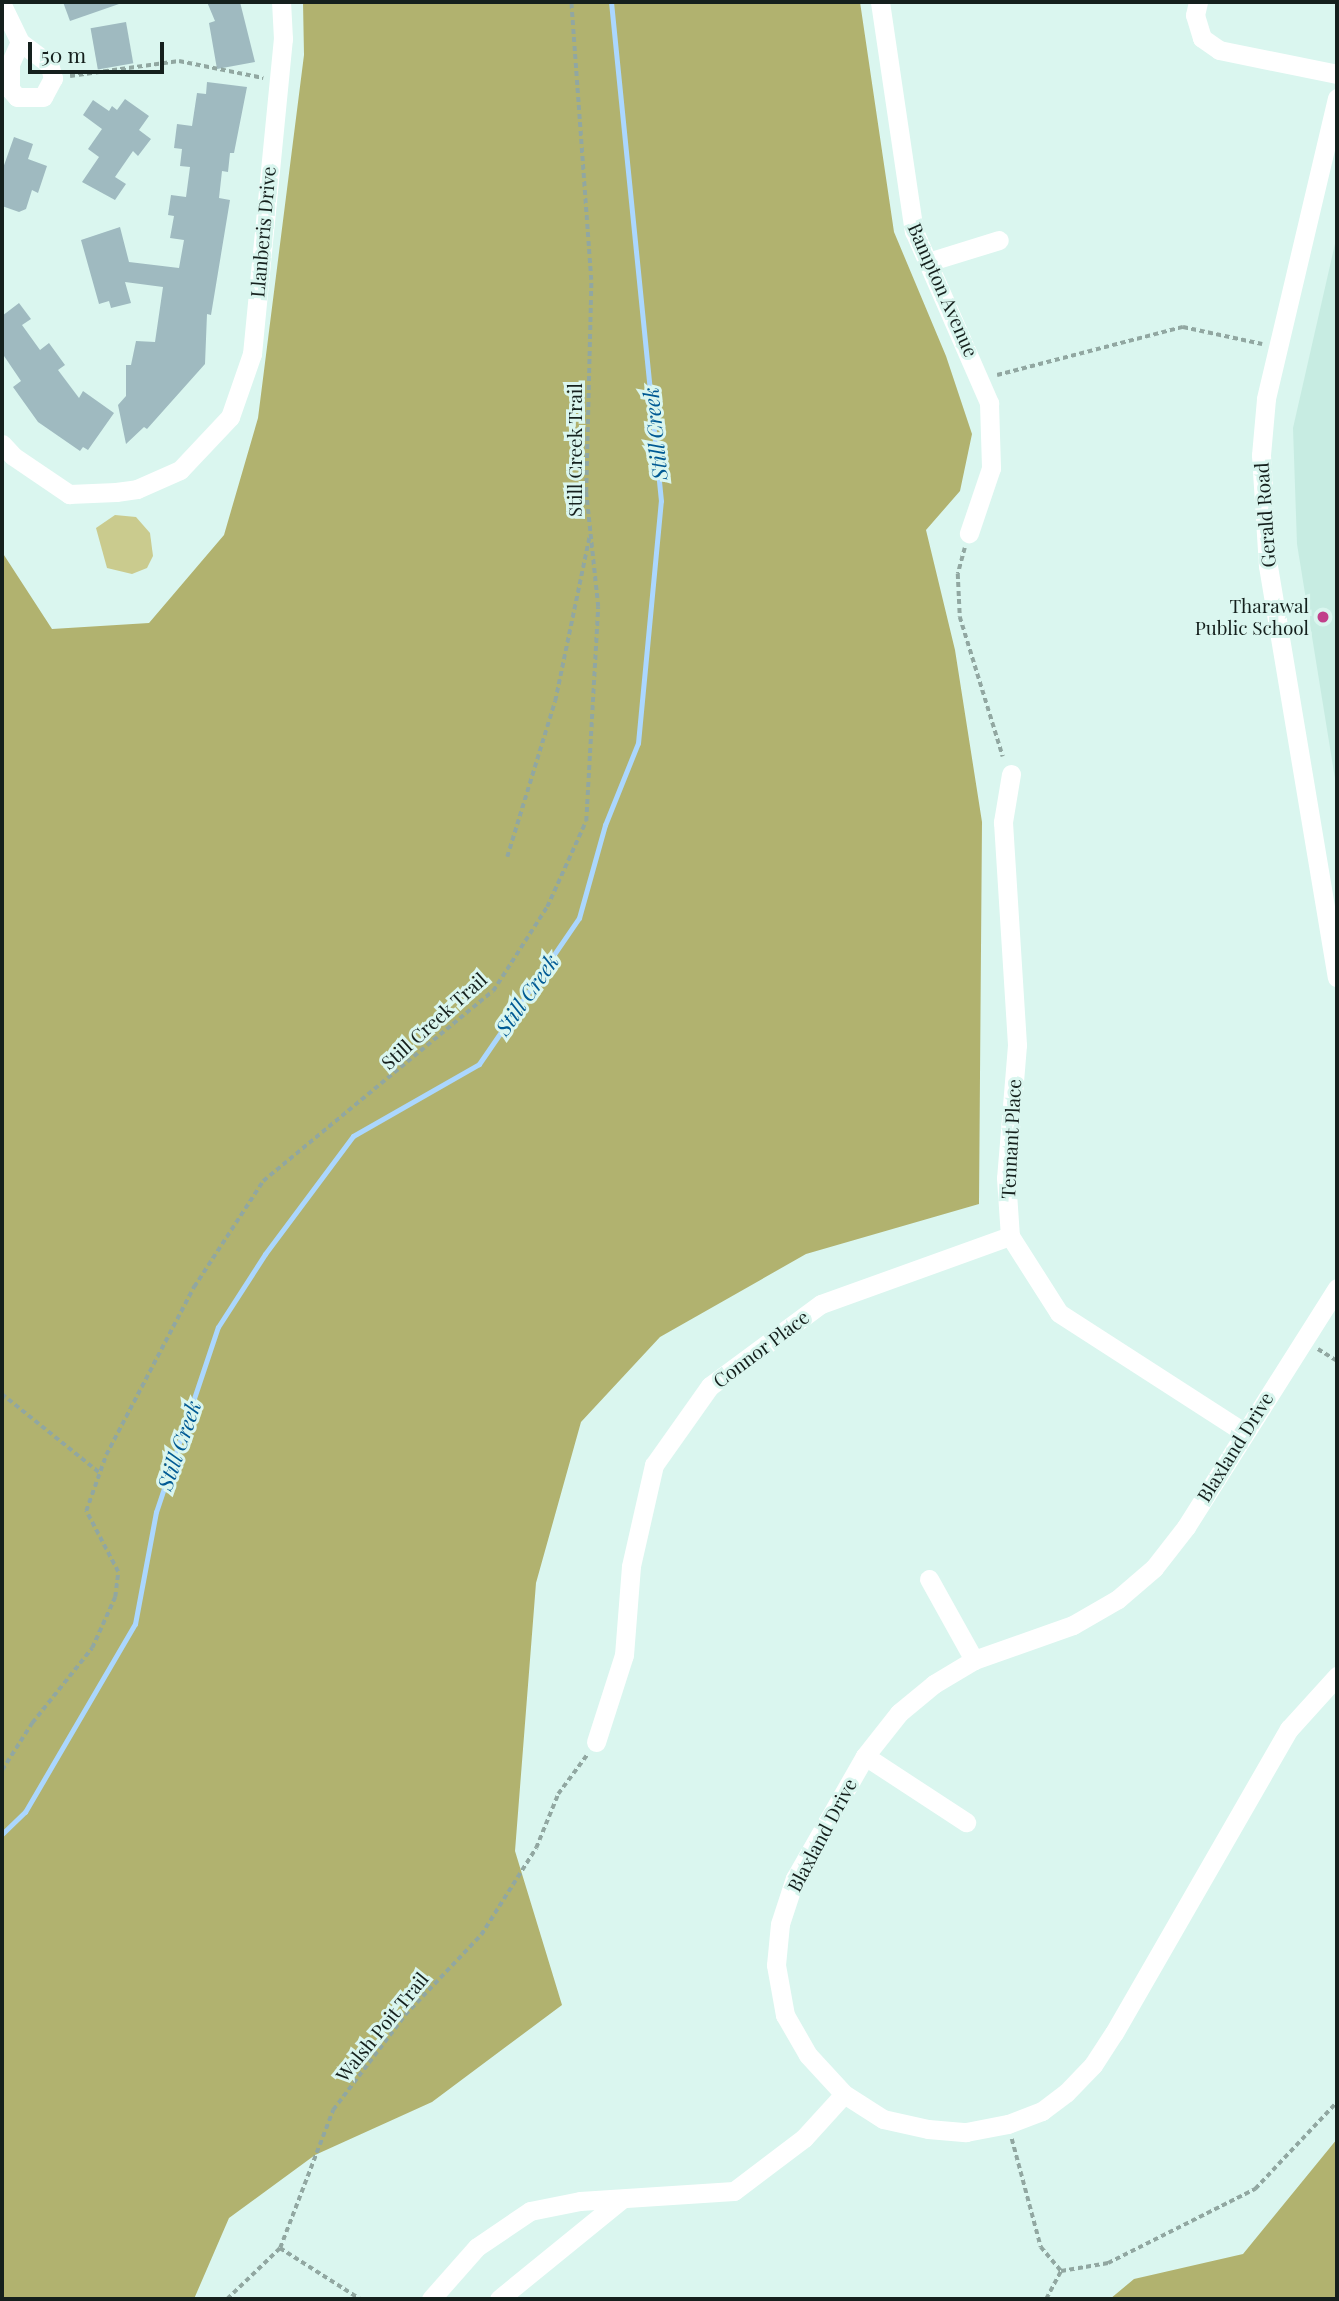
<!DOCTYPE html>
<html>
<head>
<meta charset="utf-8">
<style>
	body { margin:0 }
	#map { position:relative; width:1339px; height:2301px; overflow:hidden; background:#daf6ef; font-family:"Playfair Display",serif }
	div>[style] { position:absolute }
	.built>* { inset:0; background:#c7ece2 }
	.green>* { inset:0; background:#cacb8e }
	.forest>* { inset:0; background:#b1b26f }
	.stream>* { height:5px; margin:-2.5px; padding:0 2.5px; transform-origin:2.5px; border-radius:2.5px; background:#abd7fe }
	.building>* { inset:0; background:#9fbac0; transform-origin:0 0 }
	.path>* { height:3.5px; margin-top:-1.75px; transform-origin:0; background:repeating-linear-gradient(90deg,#91a7a1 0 5px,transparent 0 8.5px) }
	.street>* { height:19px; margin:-9.5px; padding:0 9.5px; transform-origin:9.5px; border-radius:9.5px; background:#fff }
	.dots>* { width:19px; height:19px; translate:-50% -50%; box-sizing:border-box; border:4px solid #daf6ef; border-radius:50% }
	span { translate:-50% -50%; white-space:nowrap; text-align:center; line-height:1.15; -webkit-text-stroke:6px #daf6ef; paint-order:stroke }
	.street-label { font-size:19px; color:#15201d }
	.poi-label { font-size:19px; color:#15201d }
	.right { translate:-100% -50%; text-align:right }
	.water-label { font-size:21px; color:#005a94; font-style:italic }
	.frame { position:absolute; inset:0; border:4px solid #15201d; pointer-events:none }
	.scale { position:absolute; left:28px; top:42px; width:136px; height:32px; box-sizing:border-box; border:4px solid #15201d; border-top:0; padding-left:9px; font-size:21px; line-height:24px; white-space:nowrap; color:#15201d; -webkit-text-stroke:5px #daf6ef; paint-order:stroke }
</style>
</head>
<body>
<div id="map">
	<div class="built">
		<div style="clip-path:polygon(1337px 235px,1337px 791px,1297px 544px,1293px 428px)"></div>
	</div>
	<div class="green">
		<div style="clip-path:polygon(115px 515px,136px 517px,150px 533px,153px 556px,147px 568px,132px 574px,107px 568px,96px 528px)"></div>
	</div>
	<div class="forest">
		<div style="clip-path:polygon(303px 2px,860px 2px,894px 232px,946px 356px,972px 434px,960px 491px,926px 530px,955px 650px,982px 822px,979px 1204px,806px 1254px,660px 1337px,581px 1422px,536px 1583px,515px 1851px,562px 2005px,432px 2102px,315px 2155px,229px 2218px,194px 2299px,2px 2299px,2px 552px,52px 629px,149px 623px,224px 535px,258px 418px,304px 55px)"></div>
		<div style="clip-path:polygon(1337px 2139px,1337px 2299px,1110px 2299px,1134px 2279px,1243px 2254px)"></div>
	</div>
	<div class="stream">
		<div style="left:2px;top:1834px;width:32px;rotate:-44deg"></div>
		<div style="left:25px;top:1812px;width:218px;rotate:-59.7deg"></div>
		<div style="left:135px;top:1624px;width:114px;rotate:-79.4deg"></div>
		<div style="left:156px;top:1512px;width:195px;rotate:-71.5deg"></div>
		<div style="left:218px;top:1327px;width:87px;rotate:-57.2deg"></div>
		<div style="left:265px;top:1254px;width:147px;rotate:-53.3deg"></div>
		<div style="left:353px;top:1136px;width:145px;rotate:-29.7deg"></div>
		<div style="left:479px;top:1064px;width:177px;rotate:-55.6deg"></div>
		<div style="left:579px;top:918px;width:97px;rotate:-74.4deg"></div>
		<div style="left:605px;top:825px;width:88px;rotate:-68.1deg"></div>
		<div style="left:638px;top:743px;width:243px;rotate:-84.6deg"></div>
		<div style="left:661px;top:501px;width:501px;rotate:-95.72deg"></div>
	</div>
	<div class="building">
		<div style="clip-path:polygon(63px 2px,119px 2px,119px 4px,70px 21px)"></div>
		<div style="clip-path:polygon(207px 2px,240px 2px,255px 62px,217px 69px,209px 23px,215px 21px)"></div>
		<div style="left:126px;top:22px;width:42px;height:36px;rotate:80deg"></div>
		<div style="clip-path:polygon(207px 82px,247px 87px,234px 153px,230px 153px,228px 172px,222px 171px,219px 198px,230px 200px,211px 315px,207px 314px,205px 364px,147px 429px,144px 427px,126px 444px,118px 405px,126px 396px,126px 365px,131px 365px,136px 341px,155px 342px,163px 287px,125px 282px,131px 303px,111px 308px,109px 301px,99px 304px,81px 240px,120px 227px,129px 262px,179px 268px,184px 240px,170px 238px,174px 216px,168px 215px,171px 195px,186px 197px,190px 167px,180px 166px,182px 149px,174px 148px,177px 124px,192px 126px,197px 93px,206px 94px)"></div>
		<div style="clip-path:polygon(125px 99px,149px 116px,139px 130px,151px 139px,138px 156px,133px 151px,115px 177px,126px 184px,115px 200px,82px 182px,99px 157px,88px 149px,102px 129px,83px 115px,93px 100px,109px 111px,112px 106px,117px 110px)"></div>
		<div style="clip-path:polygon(14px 137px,33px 144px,28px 159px,47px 166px,38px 193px,32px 190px,26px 209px,19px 212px,2px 206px,2px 171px)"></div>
		<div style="clip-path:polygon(19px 303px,31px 319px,22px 325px,40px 350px,49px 343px,65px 365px,58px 370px,79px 398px,83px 391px,114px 413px,88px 450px,83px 447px,80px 451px,38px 422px,13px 387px,21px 381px,2px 353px,2px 316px)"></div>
	</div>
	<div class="path">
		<div style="left:70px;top:76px;width:110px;rotate:-7.8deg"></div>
		<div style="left:179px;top:61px;width:86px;rotate:11.4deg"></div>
		<div style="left:997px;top:375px;width:192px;rotate:-14.5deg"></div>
		<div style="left:1183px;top:327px;width:81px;rotate:12.1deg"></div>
		<div style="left:965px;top:548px;width:27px;rotate:105deg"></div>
		<div style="left:958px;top:574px;width:43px;rotate:87.3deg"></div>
		<div style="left:960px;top:617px;width:146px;rotate:72.9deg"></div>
		<div style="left:507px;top:857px;width:163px;rotate:-72.9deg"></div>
		<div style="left:555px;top:701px;width:167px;rotate:-78.2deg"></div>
		<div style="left:1318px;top:1349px;width:22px;rotate:32deg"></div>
		<div style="left:2px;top:1394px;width:126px;rotate:38.9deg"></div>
		<div style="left:2px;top:1770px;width:56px;rotate:-57.4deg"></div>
		<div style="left:32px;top:1723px;width:96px;rotate:-51.3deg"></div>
		<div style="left:92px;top:1648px;width:56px;rotate:-65.7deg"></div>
		<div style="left:115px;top:1597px;width:25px;rotate:-83deg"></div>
		<div style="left:118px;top:1572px;width:69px;rotate:-117.7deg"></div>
		<div style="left:86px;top:1511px;width:59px;rotate:-70.3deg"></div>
		<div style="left:106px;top:1455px;width:190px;rotate:-62.4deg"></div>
		<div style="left:194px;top:1287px;width:126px;rotate:-56.9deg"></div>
		<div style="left:263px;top:1181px;width:298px;rotate:-39.6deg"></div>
		<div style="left:493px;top:991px;width:100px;rotate:-57.3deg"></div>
		<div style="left:547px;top:907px;width:94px;rotate:-65.6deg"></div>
		<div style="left:586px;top:821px;width:214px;rotate:-86.8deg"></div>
		<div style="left:598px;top:607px;width:116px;rotate:-96deg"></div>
		<div style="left:586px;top:492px;width:212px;rotate:-88.6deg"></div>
		<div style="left:591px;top:280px;width:279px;rotate:-94.1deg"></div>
		<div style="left:1012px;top:2139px;width:112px;rotate:75deg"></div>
		<div style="left:1041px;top:2247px;width:31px;rotate:50deg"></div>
		<div style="left:1061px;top:2271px;width:48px;rotate:-9.7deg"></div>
		<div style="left:1108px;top:2263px;width:165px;rotate:-26.7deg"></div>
		<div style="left:1255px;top:2189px;width:120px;rotate:-46.7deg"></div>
		<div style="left:280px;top:2248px;width:95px;rotate:32.5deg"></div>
		<div style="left:227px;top:2299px;width:74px;rotate:-43.9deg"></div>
		<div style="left:280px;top:2248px;width:148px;rotate:-69deg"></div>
		<div style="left:333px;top:2110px;width:119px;rotate:-52.8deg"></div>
		<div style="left:405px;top:2015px;width:110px;rotate:-46.5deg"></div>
		<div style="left:481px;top:1935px;width:103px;rotate:-57.7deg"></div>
		<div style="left:536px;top:1848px;width:58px;rotate:-67.8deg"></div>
		<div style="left:558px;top:1794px;width:49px;rotate:-53.4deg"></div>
		<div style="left:1046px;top:2299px;width:32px;rotate:-62deg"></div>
	</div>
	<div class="street">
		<div style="left:880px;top:2px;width:232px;rotate:81.6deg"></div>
		<div style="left:914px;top:231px;width:188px;rotate:66.4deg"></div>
		<div style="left:989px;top:403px;width:65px;rotate:88.2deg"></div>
		<div style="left:991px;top:468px;width:69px;rotate:108.7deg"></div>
		<div style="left:1198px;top:2px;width:13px;rotate:103deg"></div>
		<div style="left:1195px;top:15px;width:24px;rotate:73deg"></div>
		<div style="left:1202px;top:38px;width:21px;rotate:35deg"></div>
		<div style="left:1219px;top:50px;width:120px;rotate:11.5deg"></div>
		<div style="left:2px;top:5px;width:41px;rotate:64.1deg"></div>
		<div style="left:20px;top:42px;width:36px;rotate:37deg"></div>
		<div style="left:49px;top:64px;width:15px;rotate:74deg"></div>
		<div style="left:53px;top:78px;width:21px;rotate:118deg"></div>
		<div style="left:43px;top:97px;width:26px;rotate:180deg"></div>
		<div style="left:17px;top:97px;width:11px;rotate:-131deg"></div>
		<div style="left:10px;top:89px;width:25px;rotate:-90deg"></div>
		<div style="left:10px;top:64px;width:24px;rotate:-66deg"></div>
		<div style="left:1337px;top:98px;width:309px;rotate:103.3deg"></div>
		<div style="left:1266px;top:399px;width:56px;rotate:95.1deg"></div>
		<div style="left:1261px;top:455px;width:111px;rotate:86.4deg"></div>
		<div style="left:1268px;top:566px;width:417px;rotate:80.5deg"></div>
		<div style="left:928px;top:262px;width:74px;rotate:-17.2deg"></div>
		<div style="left:2px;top:444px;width:16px;rotate:47deg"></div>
		<div style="left:13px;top:456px;width:68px;rotate:34.2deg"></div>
		<div style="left:69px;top:494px;width:47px;rotate:-2.4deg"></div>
		<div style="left:116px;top:492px;width:21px;rotate:-8deg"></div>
		<div style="left:137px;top:489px;width:47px;rotate:-23.8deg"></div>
		<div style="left:180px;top:470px;width:73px;rotate:-46.7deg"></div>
		<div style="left:230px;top:417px;width:67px;rotate:-70.8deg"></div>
		<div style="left:252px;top:354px;width:317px;rotate:-84.4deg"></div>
		<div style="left:283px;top:39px;width:37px;rotate:-93deg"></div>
		<div style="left:1011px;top:774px;width:49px;rotate:99.5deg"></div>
		<div style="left:1003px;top:822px;width:223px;rotate:86.4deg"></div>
		<div style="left:1017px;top:1045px;width:133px;rotate:94.7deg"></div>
		<div style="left:1006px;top:1178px;width:58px;rotate:86.1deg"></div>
		<div style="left:1010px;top:1236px;width:91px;rotate:57.5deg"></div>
		<div style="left:1059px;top:1313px;width:220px;rotate:32.8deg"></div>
		<div style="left:1337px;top:1288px;width:283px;rotate:122.3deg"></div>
		<div style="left:1186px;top:1527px;width:52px;rotate:128deg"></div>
		<div style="left:1154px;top:1568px;width:48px;rotate:139.3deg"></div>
		<div style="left:1118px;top:1599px;width:52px;rotate:150deg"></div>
		<div style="left:1073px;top:1625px;width:105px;rotate:160.5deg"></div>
		<div style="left:974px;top:1660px;width:47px;rotate:149deg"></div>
		<div style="left:934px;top:1684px;width:45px;rotate:140.4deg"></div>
		<div style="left:899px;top:1713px;width:55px;rotate:128.3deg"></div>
		<div style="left:865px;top:1756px;width:141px;rotate:119.8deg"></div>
		<div style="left:795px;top:1878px;width:48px;rotate:108.1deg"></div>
		<div style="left:780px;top:1924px;width:41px;rotate:95.6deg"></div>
		<div style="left:776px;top:1965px;width:51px;rotate:79.8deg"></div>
		<div style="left:785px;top:2015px;width:46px;rotate:60.1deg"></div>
		<div style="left:808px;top:2055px;width:53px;rotate:47.3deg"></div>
		<div style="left:844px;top:2094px;width:46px;rotate:32.7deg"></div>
		<div style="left:883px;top:2119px;width:46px;rotate:12.5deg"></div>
		<div style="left:928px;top:2129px;width:38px;rotate:5deg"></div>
		<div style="left:966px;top:2132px;width:43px;rotate:-10.8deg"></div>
		<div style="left:1008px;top:2124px;width:36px;rotate:-21deg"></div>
		<div style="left:1042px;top:2111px;width:30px;rotate:-37deg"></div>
		<div style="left:1066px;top:2093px;width:39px;rotate:-46deg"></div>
		<div style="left:1093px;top:2065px;width:38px;rotate:-57deg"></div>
		<div style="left:1114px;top:2033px;width:351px;rotate:-60.1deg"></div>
		<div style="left:1289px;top:1729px;width:72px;rotate:-47.8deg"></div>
		<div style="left:929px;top:1579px;width:93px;rotate:60.9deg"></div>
		<div style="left:596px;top:1742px;width:91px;rotate:-72.2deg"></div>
		<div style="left:624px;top:1655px;width:89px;rotate:-85.5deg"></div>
		<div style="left:631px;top:1566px;width:104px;rotate:-77.2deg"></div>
		<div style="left:654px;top:1465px;width:97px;rotate:-54.7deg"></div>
		<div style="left:710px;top:1386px;width:138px;rotate:-36.5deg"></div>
		<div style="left:821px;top:1304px;width:201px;rotate:-19.8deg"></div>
		<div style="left:865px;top:1756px;width:121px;rotate:33.2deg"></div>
		<div style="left:431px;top:2299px;width:69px;rotate:-48.5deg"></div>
		<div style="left:477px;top:2247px;width:64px;rotate:-34.2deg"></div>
		<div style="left:530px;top:2211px;width:51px;rotate:-11.3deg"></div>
		<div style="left:580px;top:2201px;width:154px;rotate:-3.7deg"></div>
		<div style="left:734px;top:2191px;width:88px;rotate:-37.1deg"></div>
		<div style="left:804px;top:2138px;width:59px;rotate:-47.7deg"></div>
		<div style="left:499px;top:2299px;width:159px;rotate:-39.1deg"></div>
	</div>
	<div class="dots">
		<div style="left:1323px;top:617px;background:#c1408a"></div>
	</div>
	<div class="street-label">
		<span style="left:263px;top:232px;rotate:-85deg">Llanberis Drive</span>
		<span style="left:943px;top:290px;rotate:66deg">Bampton Avenue</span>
		<span style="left:575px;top:450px;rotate:-90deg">Still Creek Trail</span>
		<span style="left:1265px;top:515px;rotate:-94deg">Gerald Road</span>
		<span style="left:434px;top:1021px;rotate:-42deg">Still Creek Trail</span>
		<span style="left:1011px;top:1139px;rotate:-87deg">Tennant Place</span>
		<span style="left:761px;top:1349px;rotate:-37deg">Connor Place</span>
		<span style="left:1235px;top:1447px;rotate:-58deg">Blaxland Drive</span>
		<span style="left:822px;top:1835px;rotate:-62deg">Blaxland Drive</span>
		<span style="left:382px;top:2027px;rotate:-51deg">Walsh Poit Trail</span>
	</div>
	<div class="poi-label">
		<span class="right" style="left:1309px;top:617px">Tharawal<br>Public School</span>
	</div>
	<div class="water-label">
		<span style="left:654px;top:434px;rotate:-96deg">Still Creek</span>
		<span style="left:526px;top:994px;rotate:-55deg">Still Creek</span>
		<span style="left:178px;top:1445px;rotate:-71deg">Still Creek</span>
	</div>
	<div class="frame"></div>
	<div class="scale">50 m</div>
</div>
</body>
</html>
